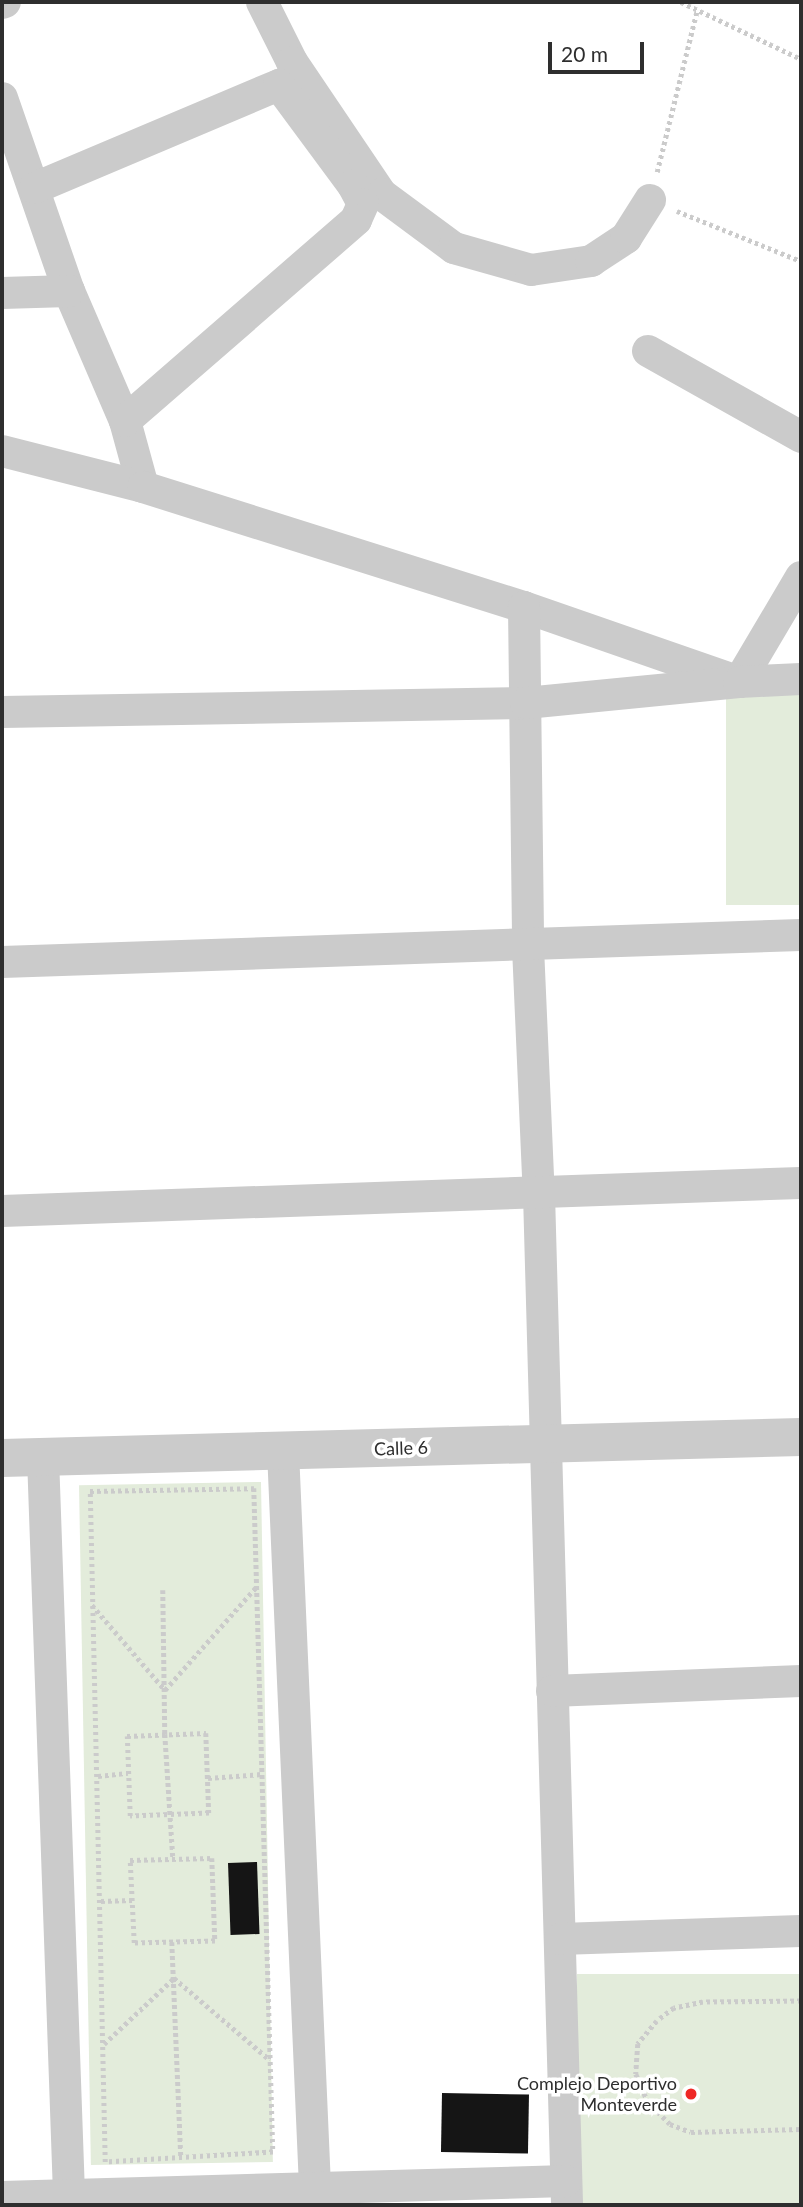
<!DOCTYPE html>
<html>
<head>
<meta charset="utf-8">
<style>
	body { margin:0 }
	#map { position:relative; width:803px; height:2207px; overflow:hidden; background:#fff; font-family:Lato,sans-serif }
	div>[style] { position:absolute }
	.green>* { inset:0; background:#e3ecdb; transform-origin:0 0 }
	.building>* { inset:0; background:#151515; transform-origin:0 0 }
	.path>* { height:4.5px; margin-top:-2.25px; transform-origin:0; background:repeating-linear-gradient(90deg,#cbcbcb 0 3.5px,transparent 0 7px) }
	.minor>* { height:32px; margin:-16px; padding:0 16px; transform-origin:16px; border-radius:16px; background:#cbcbcb }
	.tertiary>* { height:38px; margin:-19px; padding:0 19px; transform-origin:19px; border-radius:19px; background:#cbcbcb }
	.dots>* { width:19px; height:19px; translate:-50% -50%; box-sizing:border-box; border:4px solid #fff; border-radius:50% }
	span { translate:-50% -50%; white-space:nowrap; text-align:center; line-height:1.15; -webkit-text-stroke:7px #fff; paint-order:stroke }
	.street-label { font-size:18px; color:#2e2e2e }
	.poi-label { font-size:18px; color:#2e2e2e }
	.right { translate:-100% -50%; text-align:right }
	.frame { position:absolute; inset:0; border:4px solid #2e2e2e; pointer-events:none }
	.scale { position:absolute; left:548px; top:42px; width:96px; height:32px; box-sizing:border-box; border:4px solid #2e2e2e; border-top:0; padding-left:9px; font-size:21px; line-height:24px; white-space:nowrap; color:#2e2e2e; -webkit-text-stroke:5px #fff; paint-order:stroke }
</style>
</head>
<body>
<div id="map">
	<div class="green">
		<div style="left:801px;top:695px;width:210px;height:75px;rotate:90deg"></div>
		<div style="left:261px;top:1482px;width:680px;height:182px;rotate:89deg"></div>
		<div style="left:801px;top:1974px;width:231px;height:224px;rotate:90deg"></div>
	</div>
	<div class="building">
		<div style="left:257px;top:1862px;width:72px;height:29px;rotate:88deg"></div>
		<div style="left:442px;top:2093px;width:87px;height:59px;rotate:1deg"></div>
	</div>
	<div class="path">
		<div style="left:681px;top:2px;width:133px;rotate:25.4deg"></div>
		<div style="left:657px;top:172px;width:167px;rotate:-76.1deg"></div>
		<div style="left:677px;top:211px;width:134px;rotate:22deg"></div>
		<div style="left:254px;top:1488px;width:664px;rotate:88.36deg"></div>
		<div style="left:273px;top:2152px;width:168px;rotate:176.6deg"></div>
		<div style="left:105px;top:2162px;width:671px;rotate:-91.28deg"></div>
		<div style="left:90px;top:1491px;width:164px;rotate:-1deg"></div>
		<div style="left:163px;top:1590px;width:144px;rotate:89.2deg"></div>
		<div style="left:165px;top:1734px;width:124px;rotate:86.3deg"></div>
		<div style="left:92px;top:1605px;width:112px;rotate:49.3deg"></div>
		<div style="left:165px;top:1690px;width:137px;rotate:-48.5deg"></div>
		<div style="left:206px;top:1733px;width:80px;rotate:87.9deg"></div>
		<div style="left:209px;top:1813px;width:79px;rotate:177.8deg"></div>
		<div style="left:130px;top:1816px;width:80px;rotate:-92.1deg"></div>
		<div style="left:127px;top:1736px;width:79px;rotate:-2.2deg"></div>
		<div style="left:98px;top:1776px;width:30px;rotate:-6deg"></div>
		<div style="left:208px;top:1778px;width:54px;rotate:-4.2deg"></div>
		<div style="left:212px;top:1858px;width:83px;rotate:87.9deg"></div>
		<div style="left:215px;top:1941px;width:81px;rotate:178.6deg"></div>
		<div style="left:134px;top:1943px;width:83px;rotate:-92.8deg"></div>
		<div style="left:130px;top:1860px;width:82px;rotate:-1.4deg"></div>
		<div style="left:101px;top:1901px;width:31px;rotate:-2deg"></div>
		<div style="left:172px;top:1942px;width:215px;rotate:87.6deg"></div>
		<div style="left:801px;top:2001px;width:98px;rotate:179.4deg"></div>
		<div style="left:703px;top:2002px;width:30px;rotate:168deg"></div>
		<div style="left:674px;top:2008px;width:21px;rotate:143deg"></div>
		<div style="left:657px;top:2021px;width:30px;rotate:130deg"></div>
		<div style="left:638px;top:2044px;width:30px;rotate:94deg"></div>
		<div style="left:636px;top:2074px;width:30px;rotate:67deg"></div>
		<div style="left:648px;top:2102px;width:31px;rotate:45deg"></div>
		<div style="left:670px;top:2124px;width:22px;rotate:21deg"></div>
		<div style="left:691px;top:2132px;width:110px;rotate:-1.6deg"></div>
		<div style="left:104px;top:2044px;width:96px;rotate:-43.3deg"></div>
		<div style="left:174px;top:1978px;width:126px;rotate:40.5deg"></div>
	</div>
	<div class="minor">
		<div style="left:262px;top:2px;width:67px;rotate:63.4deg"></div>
		<div style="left:292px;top:62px;width:159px;rotate:56deg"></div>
		<div style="left:381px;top:194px;width:91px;rotate:36.5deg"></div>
		<div style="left:454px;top:248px;width:80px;rotate:15.9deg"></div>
		<div style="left:531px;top:270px;width:61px;rotate:-8.5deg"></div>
		<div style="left:591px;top:261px;width:42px;rotate:-33.3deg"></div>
		<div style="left:626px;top:238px;width:45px;rotate:-57.7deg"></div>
		<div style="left:2px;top:3px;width:3px;rotate:-18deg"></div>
		<div style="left:2px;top:98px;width:204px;rotate:70.9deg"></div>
		<div style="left:69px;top:291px;width:142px;rotate:66.7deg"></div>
		<div style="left:125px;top:421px;width:68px;rotate:74.7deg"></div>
		<div style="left:35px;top:188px;width:265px;rotate:-22.9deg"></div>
		<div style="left:279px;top:85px;width:124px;rotate:53.5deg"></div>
		<div style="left:353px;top:185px;width:21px;rotate:62deg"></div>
		<div style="left:363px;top:204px;width:17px;rotate:114deg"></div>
		<div style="left:356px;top:220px;width:306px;rotate:139deg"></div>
		<div style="left:2px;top:293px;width:67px;rotate:-1.7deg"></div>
		<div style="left:648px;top:351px;width:176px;rotate:29.3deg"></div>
		<div style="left:2px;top:451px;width:146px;rotate:14.3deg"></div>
		<div style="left:143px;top:487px;width:399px;rotate:17.5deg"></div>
		<div style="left:524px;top:607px;width:228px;rotate:19.2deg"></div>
		<div style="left:739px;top:682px;width:122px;rotate:-59.4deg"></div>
		<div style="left:524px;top:607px;width:340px;rotate:89.3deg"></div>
		<div style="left:528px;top:947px;width:247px;rotate:87.5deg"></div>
		<div style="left:539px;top:1194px;width:1011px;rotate:88.41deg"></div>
		<div style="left:2px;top:712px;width:524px;rotate:-0.98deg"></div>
		<div style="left:526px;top:703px;width:214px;rotate:-5.6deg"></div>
		<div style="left:739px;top:682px;width:62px;rotate:-2.8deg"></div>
		<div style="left:2px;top:962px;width:799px;rotate:-1.94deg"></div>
		<div style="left:2px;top:1211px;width:799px;rotate:-2.01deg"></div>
		<div style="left:283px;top:1451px;width:738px;rotate:87.51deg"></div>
		<div style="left:43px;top:1457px;width:737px;rotate:87.98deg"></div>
		<div style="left:552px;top:1691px;width:249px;rotate:-2.3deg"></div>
		<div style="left:560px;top:1939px;width:241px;rotate:-1.9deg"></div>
		<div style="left:2px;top:2197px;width:564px;rotate:-1.62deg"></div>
	</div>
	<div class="tertiary">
		<div style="left:2px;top:1458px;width:799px;rotate:-1.51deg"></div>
	</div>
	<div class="dots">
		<div style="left:691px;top:2094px;background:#ef2826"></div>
	</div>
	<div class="street-label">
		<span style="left:401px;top:1448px;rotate:-2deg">Calle 6</span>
	</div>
	<div class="poi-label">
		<span class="right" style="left:677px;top:2094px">Complejo Deportivo<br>Monteverde</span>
	</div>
	<div class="frame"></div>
	<div class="scale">20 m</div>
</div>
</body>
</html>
